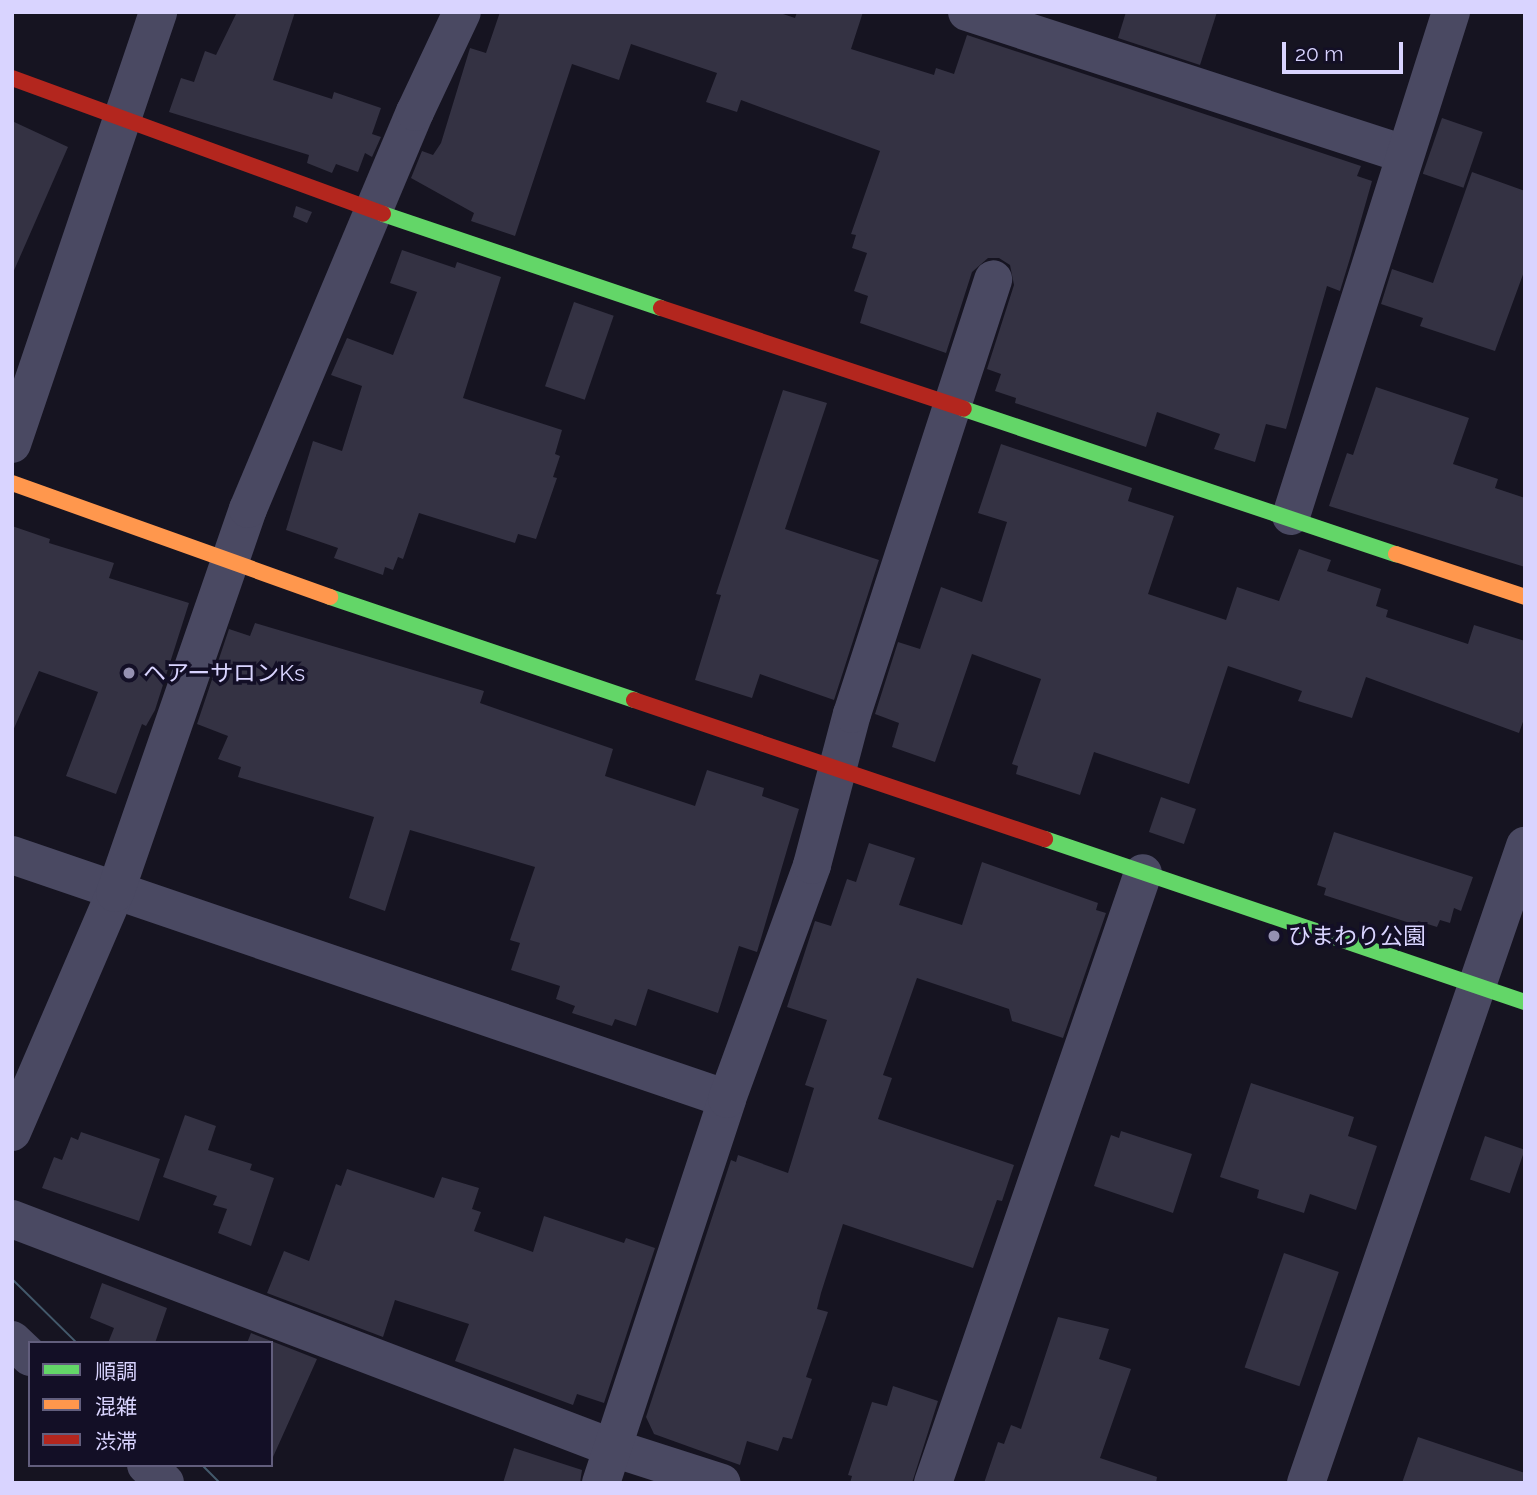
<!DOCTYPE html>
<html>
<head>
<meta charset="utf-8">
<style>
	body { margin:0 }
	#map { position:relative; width:1537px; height:1495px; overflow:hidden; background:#161421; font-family:Raleway,"Noto Sans JP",sans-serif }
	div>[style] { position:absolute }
	.building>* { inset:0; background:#343243; transform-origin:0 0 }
	.street>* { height:38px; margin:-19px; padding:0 19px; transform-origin:19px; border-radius:19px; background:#4a4962 }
	.fast>* { height:16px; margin:-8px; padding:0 8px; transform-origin:8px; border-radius:8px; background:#63d668 }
	.slow>* { height:16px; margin:-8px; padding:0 8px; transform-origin:8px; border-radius:8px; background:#ff974d }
	.jam>* { height:16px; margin:-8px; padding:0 8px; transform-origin:8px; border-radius:8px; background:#b3261e }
	.tram>* { height:2px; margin:-1px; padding:0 1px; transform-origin:1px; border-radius:1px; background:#43596b }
	.dots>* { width:19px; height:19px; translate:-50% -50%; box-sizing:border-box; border:4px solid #130f26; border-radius:50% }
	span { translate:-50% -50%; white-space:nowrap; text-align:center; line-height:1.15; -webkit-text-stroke:7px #130f26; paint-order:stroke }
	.poi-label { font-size:23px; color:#d9d4ff }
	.left { translate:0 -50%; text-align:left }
	.frame { position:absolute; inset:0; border:14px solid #d9d4ff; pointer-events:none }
	.legend { position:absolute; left:28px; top:1341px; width:245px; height:126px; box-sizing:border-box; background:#130f26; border:2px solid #625e7d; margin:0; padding:9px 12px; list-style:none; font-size:21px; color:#d9d4ff }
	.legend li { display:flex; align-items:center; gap:14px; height:35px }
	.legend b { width:35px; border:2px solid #625e7d }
	.scale { position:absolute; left:1282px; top:42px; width:121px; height:32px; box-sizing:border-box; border:4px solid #d9d4ff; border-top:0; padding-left:9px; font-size:21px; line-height:24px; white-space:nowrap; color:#d9d4ff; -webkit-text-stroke:5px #130f26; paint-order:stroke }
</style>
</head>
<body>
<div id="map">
	<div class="building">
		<div style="clip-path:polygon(237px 12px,295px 12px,273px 80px,332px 99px,334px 92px,381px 108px,372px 134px,381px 137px,372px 157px,365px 153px,358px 172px,336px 164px,332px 173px,307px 163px,309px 155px,169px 112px,181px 78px,194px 82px,205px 51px,216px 55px)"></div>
		<div style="clip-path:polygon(500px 12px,777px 12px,795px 18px,797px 12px,863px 12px,851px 49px,934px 75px,936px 68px,954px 74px,967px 35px,1361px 166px,1357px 176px,1372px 181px,1351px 255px,1340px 291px,1327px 286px,1286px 429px,1266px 424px,1255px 462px,1214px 449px,1220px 434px,1157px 412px,1146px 447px,1015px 403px,1016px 398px,995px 391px,1001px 374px,987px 369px,1014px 285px,1010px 265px,999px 258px,988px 258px,972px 272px,946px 353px,860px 323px,868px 296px,854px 291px,867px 253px,852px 248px,856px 235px,851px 234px,880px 151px,741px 100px,737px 112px,706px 102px,717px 73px,631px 44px,619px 80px,572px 64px,515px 236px,471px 221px,474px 213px,411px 178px,422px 151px,433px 155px,441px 143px,470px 48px,486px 53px)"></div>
		<div style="clip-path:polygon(1126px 12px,1217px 12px,1200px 65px,1118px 38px)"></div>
		<div style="left:1442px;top:118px;width:43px;height:59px;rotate:19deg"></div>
		<div style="clip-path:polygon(12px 121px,68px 147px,12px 275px)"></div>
		<div style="clip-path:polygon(1472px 172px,1525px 191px,1525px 269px,1495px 351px,1420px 326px,1423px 318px,1381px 304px,1392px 269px,1433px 283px)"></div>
		<div style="clip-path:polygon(296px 206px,312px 212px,307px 223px,293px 217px)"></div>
		<div style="clip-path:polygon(402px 250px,455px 268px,457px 262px,501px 277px,463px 398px,562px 430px,555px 454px,560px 456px,553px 477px,557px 478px,536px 539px,518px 534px,515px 543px,419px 513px,403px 559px,398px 557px,393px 570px,385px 567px,383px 575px,334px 558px,338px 548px,286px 530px,313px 441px,342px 451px,362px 386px,331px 375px,347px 338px,393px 355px,417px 292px,390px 283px)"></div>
		<div style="left:574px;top:302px;width:42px;height:89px;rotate:19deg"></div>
		<div style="clip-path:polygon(1376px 387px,1469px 418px,1453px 464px,1498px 479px,1495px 488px,1525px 498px,1525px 567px,1329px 506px,1347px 453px,1353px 455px)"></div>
		<div style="clip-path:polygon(783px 390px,827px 403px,785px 529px,879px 560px,834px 700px,760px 674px,752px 698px,695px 680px,721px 595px,716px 594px)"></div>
		<div style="clip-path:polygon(1001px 444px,1132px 488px,1128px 501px,1174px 516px,1148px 594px,1226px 620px,1237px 587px,1279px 601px,1299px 549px,1331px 560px,1327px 571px,1381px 589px,1376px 606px,1388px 610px,1386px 617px,1468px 644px,1474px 625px,1525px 641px,1525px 716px,1519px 733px,1366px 677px,1352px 718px,1298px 701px,1302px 691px,1228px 666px,1189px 784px,1094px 752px,1080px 795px,1016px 774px,1018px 766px,1012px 764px,1041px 679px,972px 654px,935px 762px,892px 747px,899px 723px,875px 714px,898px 642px,920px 649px,941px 587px,982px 602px,1007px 522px,978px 513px)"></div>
		<div style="clip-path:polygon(12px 526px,50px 539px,49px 543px,114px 563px,109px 578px,189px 603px,155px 710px,146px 726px,142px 724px,116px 794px,66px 776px,98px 692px,39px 671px,12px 733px)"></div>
		<div style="clip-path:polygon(255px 623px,484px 691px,480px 703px,613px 749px,605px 776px,695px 806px,707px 770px,764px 788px,762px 796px,799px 809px,757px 952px,739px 946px,718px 1013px,648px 989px,636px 1026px,615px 1019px,612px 1026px,572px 1013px,575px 1006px,556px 999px,560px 986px,511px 970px,520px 943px,510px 940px,535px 867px,410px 830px,385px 911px,349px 898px,374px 817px,238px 777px,241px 767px,218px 759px,228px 736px,197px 724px,229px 629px,250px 636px)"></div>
		<div style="left:1161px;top:797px;width:37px;height:37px;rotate:19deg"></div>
		<div style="clip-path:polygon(1334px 832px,1473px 877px,1461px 911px,1454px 908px,1450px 923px,1440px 920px,1437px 927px,1418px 921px,1416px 925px,1324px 895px,1326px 888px,1317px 885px)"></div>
		<div style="clip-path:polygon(869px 843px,915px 858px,899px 905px,962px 925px,982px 862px,1098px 903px,1096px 910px,1106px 913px,1063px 1038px,1012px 1021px,1009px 1009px,917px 978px,883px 1075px,892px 1078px,878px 1119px,1014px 1165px,1002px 1201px,997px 1200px,973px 1268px,843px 1224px,821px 1293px,817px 1309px,828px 1312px,806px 1377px,812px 1379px,792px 1439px,783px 1437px,778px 1451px,747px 1441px,740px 1465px,654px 1434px,646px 1417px,731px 1160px,736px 1162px,738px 1155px,788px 1173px,814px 1088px,805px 1085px,827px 1020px,787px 1007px,815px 921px,831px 926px,847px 879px,856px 882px)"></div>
		<div style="clip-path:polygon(1251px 1083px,1354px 1117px,1348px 1136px,1377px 1146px,1356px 1210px,1310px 1194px,1304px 1213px,1257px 1198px,1259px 1190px,1220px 1177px)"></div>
		<div style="clip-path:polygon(185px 1115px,216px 1126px,208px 1150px,252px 1164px,250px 1170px,274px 1178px,251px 1246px,218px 1233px,227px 1209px,213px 1205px,217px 1196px,163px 1177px)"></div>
		<div style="clip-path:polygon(1121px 1131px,1192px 1154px,1173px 1213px,1094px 1186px,1111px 1135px,1119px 1138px)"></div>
		<div style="clip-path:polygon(81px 1132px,160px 1159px,139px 1221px,42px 1188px,54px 1157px,62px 1160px,71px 1137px,78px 1140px)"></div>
		<div style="left:1485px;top:1136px;width:42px;height:46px;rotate:19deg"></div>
		<div style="clip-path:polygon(347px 1169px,434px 1198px,442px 1177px,479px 1188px,472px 1209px,481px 1212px,474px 1231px,533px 1252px,544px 1216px,624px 1243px,626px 1238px,655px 1248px,604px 1403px,577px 1394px,573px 1405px,455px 1361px,469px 1324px,395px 1300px,383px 1337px,267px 1293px,284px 1251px,309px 1261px,336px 1184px,341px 1186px)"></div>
		<div style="left:1284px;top:1253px;width:58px;height:121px;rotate:19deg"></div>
		<div style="clip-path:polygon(102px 1283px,167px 1308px,155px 1343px,108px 1343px,114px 1328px,90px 1318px)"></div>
		<div style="clip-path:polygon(1058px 1317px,1109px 1329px,1099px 1359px,1131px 1369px,1100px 1458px,1157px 1477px,1156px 1483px,984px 1483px,998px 1442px,1004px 1444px,1011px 1425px,1021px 1429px)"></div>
		<div style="clip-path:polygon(251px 1333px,317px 1359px,273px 1457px,271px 1343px,247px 1343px)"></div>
		<div style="clip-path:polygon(893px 1386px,938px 1401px,912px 1483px,850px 1483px,852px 1476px,848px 1475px,872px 1402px,887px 1406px)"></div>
		<div style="clip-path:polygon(1418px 1437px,1525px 1473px,1525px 1483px,1402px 1483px)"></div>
		<div style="clip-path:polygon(514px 1448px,582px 1470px,580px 1483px,503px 1483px)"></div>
	</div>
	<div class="street">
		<div style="left:967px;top:12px;width:459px;rotate:18deg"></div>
		<div style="left:12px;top:444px;width:456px;rotate:-71.3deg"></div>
		<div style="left:1291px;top:516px;width:529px;rotate:-72.39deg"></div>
		<div style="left:12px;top:855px;width:755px;rotate:18.84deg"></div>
		<div style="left:12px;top:1132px;width:260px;rotate:-66.7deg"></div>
		<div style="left:115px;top:893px;width:406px;rotate:-70.9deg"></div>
		<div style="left:248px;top:509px;width:431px;rotate:-67.2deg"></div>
		<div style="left:415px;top:112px;width:110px;rotate:-64.8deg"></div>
		<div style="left:12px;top:1219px;width:643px;rotate:20.86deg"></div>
		<div style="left:613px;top:1448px;width:114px;rotate:17.8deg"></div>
		<div style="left:12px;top:1340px;width:25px;rotate:43deg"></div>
		<div style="left:146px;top:1465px;width:26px;rotate:43deg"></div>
		<div style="left:601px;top:1483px;width:404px;rotate:-71.8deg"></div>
		<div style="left:727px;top:1099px;width:249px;rotate:-70deg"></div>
		<div style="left:812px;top:865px;width:156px;rotate:-75.2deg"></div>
		<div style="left:852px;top:714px;width:457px;rotate:-72deg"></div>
		<div style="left:933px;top:1483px;width:645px;rotate:-71deg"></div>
		<div style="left:1306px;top:1483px;width:674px;rotate:-71.03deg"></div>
	</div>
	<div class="fast">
		<div style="left:383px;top:214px;width:293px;rotate:18.7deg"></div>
		<div style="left:964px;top:409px;width:456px;rotate:18.6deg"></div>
		<div style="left:330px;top:597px;width:321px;rotate:18.7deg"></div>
		<div style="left:1045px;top:839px;width:507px;rotate:18.76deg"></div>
	</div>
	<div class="slow">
		<div style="left:12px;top:483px;width:338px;rotate:19.7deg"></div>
		<div style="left:1396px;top:554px;width:136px;rotate:18.4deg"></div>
	</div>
	<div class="jam">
		<div style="left:12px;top:78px;width:395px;rotate:20.1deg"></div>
		<div style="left:661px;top:308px;width:319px;rotate:18.4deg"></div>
		<div style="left:634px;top:700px;width:434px;rotate:18.7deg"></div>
	</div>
	<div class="tram">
		<div style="left:12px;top:1279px;width:91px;rotate:44.6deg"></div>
		<div style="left:202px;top:1465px;width:25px;rotate:45deg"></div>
	</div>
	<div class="dots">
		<div style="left:129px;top:673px;background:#9591b1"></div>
		<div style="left:1274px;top:936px;background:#9591b1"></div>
	</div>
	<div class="poi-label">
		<span class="left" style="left:143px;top:673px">ヘアーサロンKs</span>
		<span class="left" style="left:1288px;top:936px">ひまわり公園</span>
	</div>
	<div class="frame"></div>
	<ul class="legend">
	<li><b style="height:9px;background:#63d668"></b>順調</li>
	<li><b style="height:9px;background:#ff974d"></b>混雑</li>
	<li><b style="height:9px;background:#b3261e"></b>渋滞</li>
	</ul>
	<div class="scale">20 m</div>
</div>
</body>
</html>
